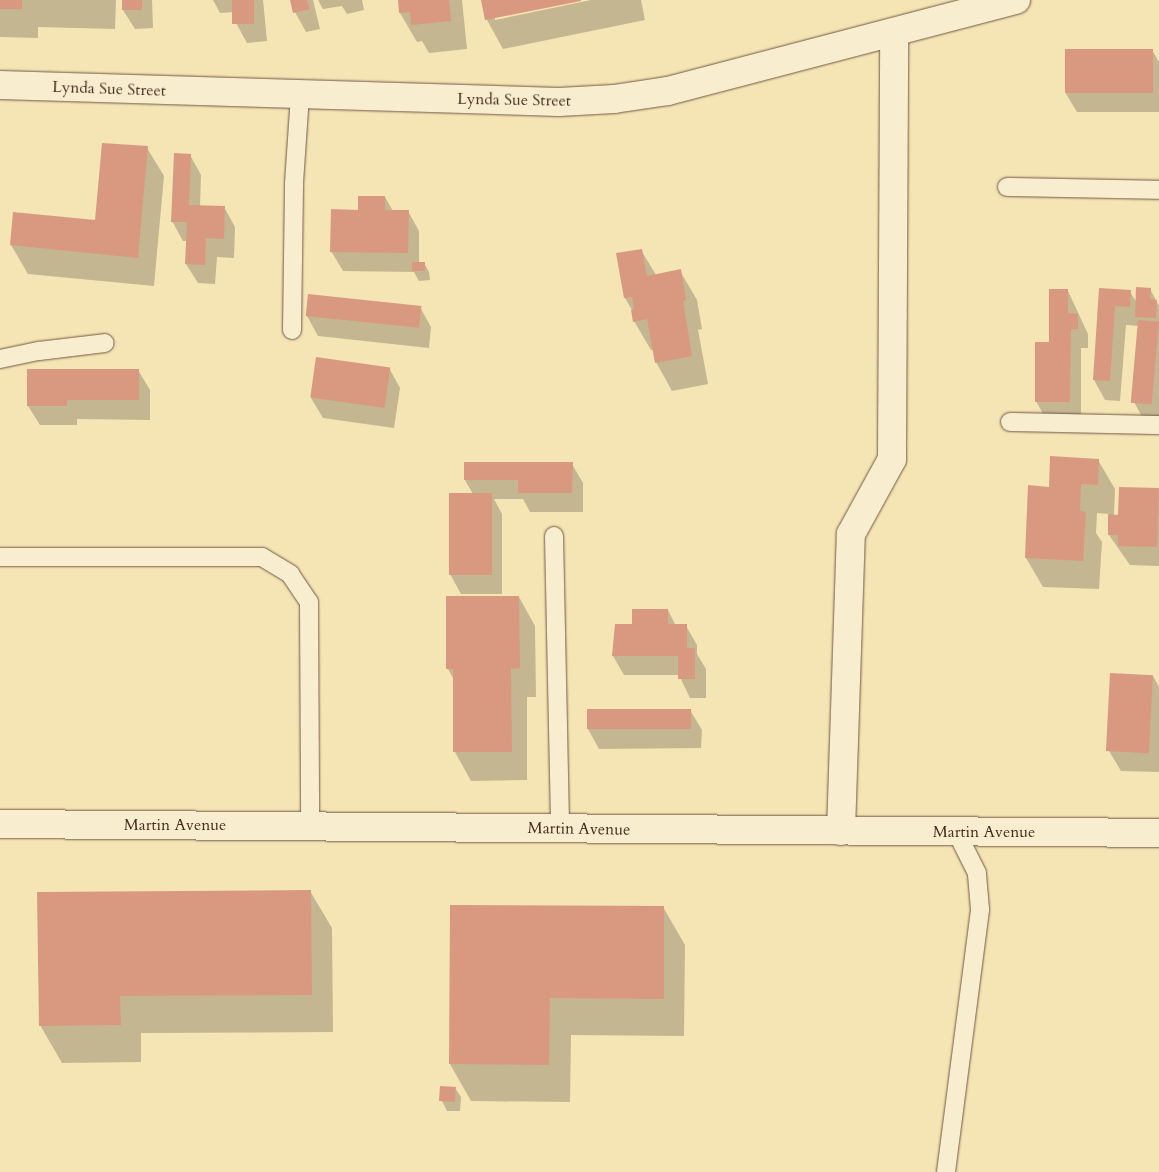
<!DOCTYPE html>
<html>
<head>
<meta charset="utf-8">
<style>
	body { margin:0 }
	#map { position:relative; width:1159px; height:1172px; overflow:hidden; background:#f5e4b4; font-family:Cardo,serif }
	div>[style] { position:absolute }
	.shadow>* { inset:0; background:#0003 }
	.building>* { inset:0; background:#d99980; transform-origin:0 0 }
	.roads { filter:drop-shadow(0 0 1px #705945) drop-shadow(0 0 1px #705945) }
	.lane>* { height:18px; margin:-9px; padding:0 9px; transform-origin:9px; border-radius:9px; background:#f8edce }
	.street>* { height:28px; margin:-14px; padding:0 14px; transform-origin:14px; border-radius:14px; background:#f8edce }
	span { translate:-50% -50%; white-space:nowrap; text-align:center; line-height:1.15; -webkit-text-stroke:4px #f8edce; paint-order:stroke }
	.street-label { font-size:16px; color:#442b20 }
</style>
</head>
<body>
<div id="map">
	<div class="shadow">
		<div style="clip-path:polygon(0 0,116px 0,115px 29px,38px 27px,38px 38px,0 37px)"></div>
		<div style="clip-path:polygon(123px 0,152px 0,153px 28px,135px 29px,123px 10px)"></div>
		<div style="clip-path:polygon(213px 0,263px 0,267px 41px,247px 43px,236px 23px,234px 12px,220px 13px)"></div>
		<div style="clip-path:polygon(291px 0,313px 0,320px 29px,306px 32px,295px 12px)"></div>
		<div style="clip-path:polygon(318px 0,362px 0,364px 10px,347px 14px,342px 6px,323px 9px)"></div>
		<div style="clip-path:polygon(399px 0,462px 0,467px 49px,429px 53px,422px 41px,417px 42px,400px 13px)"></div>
		<div style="clip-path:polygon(483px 0,578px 0,495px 17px,495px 20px,591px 0,641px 0,645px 20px,503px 49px,487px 20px)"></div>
		<div style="clip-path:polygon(1152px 50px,1159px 62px,1159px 112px,1077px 112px,1065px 92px)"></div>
		<div style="clip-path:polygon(147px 148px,164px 176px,154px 286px,28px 274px,11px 245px,96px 222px)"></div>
		<div style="clip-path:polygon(190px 155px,201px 175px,200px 207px,224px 207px,235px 227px,234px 258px,217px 257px,215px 284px,198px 283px,186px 264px,187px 241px,183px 241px,172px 221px)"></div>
		<div style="clip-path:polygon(385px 197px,393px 211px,408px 211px,419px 231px,419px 263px,424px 263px,429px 272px,430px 280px,419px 281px,414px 272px,343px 271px,331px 251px,359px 211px)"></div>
		<div style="clip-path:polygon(641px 250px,656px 275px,680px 271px,697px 300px,702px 329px,698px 330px,708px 384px,672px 391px,656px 362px,654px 350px,651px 350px,634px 321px,632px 310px,625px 298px,617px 254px)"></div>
		<div style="clip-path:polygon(1150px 289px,1159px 306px,1159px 423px,1145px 422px,1134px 402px,1139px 326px,1126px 325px,1120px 401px,1105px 400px,1094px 380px,1100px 290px,1130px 292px,1137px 303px)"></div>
		<div style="clip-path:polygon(1068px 291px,1088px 334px,1088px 348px,1081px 348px,1081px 421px,1047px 421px,1036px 401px,1050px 343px)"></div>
		<div style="clip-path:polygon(309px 295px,420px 307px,431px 327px,429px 348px,318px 336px,307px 316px)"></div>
		<div style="clip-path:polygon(389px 368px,400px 388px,394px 428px,323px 418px,311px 398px)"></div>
		<div style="clip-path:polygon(138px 370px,150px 390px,150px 420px,77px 419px,77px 425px,40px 425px,28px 406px)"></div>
		<div style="clip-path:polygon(1098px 460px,1115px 489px,1114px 515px,1120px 516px,1159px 491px,1159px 566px,1130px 565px,1109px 535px,1110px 514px,1097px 513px,1096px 533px,1102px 542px,1099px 589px,1043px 587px,1026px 558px,1050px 488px)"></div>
		<div style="clip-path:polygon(572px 464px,583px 483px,583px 512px,530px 512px,523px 499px,494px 499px,502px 514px,502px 594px,461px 594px,450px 574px,473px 494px,465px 480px)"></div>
		<div style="clip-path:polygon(519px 597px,535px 626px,536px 697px,527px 697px,527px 780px,471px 781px,455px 752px,454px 680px,448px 669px)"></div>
		<div style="clip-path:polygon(668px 610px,676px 626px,686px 626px,697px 645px,697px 654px,706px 669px,706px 698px,690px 698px,679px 675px,624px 675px,613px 656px,633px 626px)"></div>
		<div style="clip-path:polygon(1153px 676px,1159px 687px,1159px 772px,1121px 771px,1109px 751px)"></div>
		<div style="clip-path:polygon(690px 710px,702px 730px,701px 748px,599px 749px,588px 729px)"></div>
		<div style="clip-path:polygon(310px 891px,332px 928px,333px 1032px,141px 1033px,141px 1062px,62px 1063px,40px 1025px)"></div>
		<div style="clip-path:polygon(663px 907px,685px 945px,684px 1036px,571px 1035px,570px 1102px,471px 1101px,450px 1064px)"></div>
		<div style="clip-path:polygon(442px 1088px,455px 1088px,461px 1097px,460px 1111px,447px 1111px,442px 1101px)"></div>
	</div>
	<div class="building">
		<div style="left:0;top:0;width:22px;height:9px"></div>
		<div style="left:122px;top:0;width:20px;height:10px"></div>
		<div style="left:232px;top:0;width:22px;height:24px"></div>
		<div style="clip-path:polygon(290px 0,307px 0,310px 9px,293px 13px)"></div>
		<div style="clip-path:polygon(398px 0,449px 0,451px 21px,411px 25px,410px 12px,399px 13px)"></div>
		<div style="clip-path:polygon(481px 0,581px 0,581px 1px,485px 20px)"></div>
		<div style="left:1065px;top:49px;width:88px;height:44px"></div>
		<div style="clip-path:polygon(102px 143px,148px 146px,138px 258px,10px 245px,13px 212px,95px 220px)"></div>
		<div style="clip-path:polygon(174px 153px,191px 154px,189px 205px,225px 206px,224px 239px,206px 238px,205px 265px,185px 264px,187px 222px,171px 222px)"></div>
		<div style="clip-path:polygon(358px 196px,385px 196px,385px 210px,409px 210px,408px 253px,330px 252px,331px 209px,358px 210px)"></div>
		<div style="clip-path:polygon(642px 249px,647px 276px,681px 269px,686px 300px,683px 301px,692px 356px,655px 363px,647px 319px,633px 322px,631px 310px,634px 309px,632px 297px,624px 298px,616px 253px)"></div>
		<div style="left:412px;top:262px;width:13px;height:9px"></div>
		<div style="clip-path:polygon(1136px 287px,1151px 288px,1150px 299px,1157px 300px,1156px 318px,1135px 317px)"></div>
		<div style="clip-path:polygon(1099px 288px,1131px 290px,1130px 307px,1115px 306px,1110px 381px,1093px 380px)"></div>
		<div style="clip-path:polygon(1049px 289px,1068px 289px,1068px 313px,1078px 314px,1078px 329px,1071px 329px,1070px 402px,1035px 402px,1035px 342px,1049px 342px)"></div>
		<div style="left:308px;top:294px;width:114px;height:22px;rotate:6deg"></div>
		<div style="left:1138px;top:320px;width:21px;height:83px;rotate:5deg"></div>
		<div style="left:316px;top:357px;width:75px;height:41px;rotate:8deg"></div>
		<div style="clip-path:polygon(27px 369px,139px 369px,139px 400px,67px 400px,67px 406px,27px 406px)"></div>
		<div style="clip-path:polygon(1050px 456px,1099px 459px,1098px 485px,1081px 484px,1080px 511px,1086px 512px,1083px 561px,1025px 558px,1028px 485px,1049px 487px)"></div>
		<div style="clip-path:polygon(464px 462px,573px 462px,572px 493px,518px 493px,518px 480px,464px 480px)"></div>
		<div style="clip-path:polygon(1119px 487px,1159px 488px,1157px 547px,1118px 546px,1118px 535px,1108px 535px,1108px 514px,1118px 515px)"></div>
		<div style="left:449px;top:493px;width:43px;height:82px"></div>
		<div style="clip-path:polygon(446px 596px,519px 596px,520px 668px,511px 669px,512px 752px,453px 752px,453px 669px,446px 669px)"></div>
		<div style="clip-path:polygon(632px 609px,668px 609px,668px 624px,687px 624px,687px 648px,695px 648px,695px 679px,678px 679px,678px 656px,612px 656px,615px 624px,632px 624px)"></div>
		<div style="left:1110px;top:673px;width:43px;height:78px;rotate:3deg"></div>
		<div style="left:691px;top:709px;width:20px;height:104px;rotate:90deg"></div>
		<div style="clip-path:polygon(311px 890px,312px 995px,120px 996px,121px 1025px,39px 1026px,37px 892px)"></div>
		<div style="clip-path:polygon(450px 905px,664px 906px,664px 999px,550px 998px,549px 1065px,449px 1064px)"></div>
		<div style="left:440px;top:1086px;width:16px;height:15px;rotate:4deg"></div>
	</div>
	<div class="roads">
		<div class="lane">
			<div style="left:1007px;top:187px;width:152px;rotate:1.1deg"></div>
			<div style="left:292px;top:330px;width:147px;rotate:-89.2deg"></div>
			<div style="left:294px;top:183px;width:87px;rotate:-86.1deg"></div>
			<div style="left:0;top:359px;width:40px;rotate:-12deg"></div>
			<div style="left:39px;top:351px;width:66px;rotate:-6.9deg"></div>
			<div style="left:1010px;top:422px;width:149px;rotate:1.2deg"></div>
			<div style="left:554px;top:536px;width:293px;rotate:88.8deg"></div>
			<div style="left:0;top:557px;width:262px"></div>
			<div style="left:262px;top:557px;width:33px;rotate:31deg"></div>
			<div style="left:290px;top:574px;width:34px;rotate:56deg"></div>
			<div style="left:309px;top:602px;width:223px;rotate:89.7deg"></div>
			<div style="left:946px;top:1172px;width:265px;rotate:-82.6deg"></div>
			<div style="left:980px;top:909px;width:36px;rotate:-95deg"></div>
			<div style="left:977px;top:873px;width:47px;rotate:-116.6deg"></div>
		</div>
		<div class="street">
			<div style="left:0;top:85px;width:559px;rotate:1.74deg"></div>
			<div style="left:559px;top:102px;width:55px;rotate:-3.1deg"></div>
			<div style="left:614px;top:99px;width:55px;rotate:-8.4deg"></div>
			<div style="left:668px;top:91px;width:360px;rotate:-14.7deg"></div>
			<div style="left:0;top:824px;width:1159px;rotate:0.44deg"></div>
			<div style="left:841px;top:831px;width:297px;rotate:-88.1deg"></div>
			<div style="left:851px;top:534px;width:85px;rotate:-61.3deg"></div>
			<div style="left:892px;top:459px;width:427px;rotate:-89.7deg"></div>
		</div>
	</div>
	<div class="street-label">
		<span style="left:109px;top:89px;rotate:2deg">Lynda Sue Street</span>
		<span style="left:514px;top:100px;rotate:1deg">Lynda Sue Street</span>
		<span style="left:175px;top:825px">Martin Avenue</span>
		<span style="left:579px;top:829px;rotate:1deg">Martin Avenue</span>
		<span style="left:984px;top:832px">Martin Avenue</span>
	</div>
</div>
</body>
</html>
